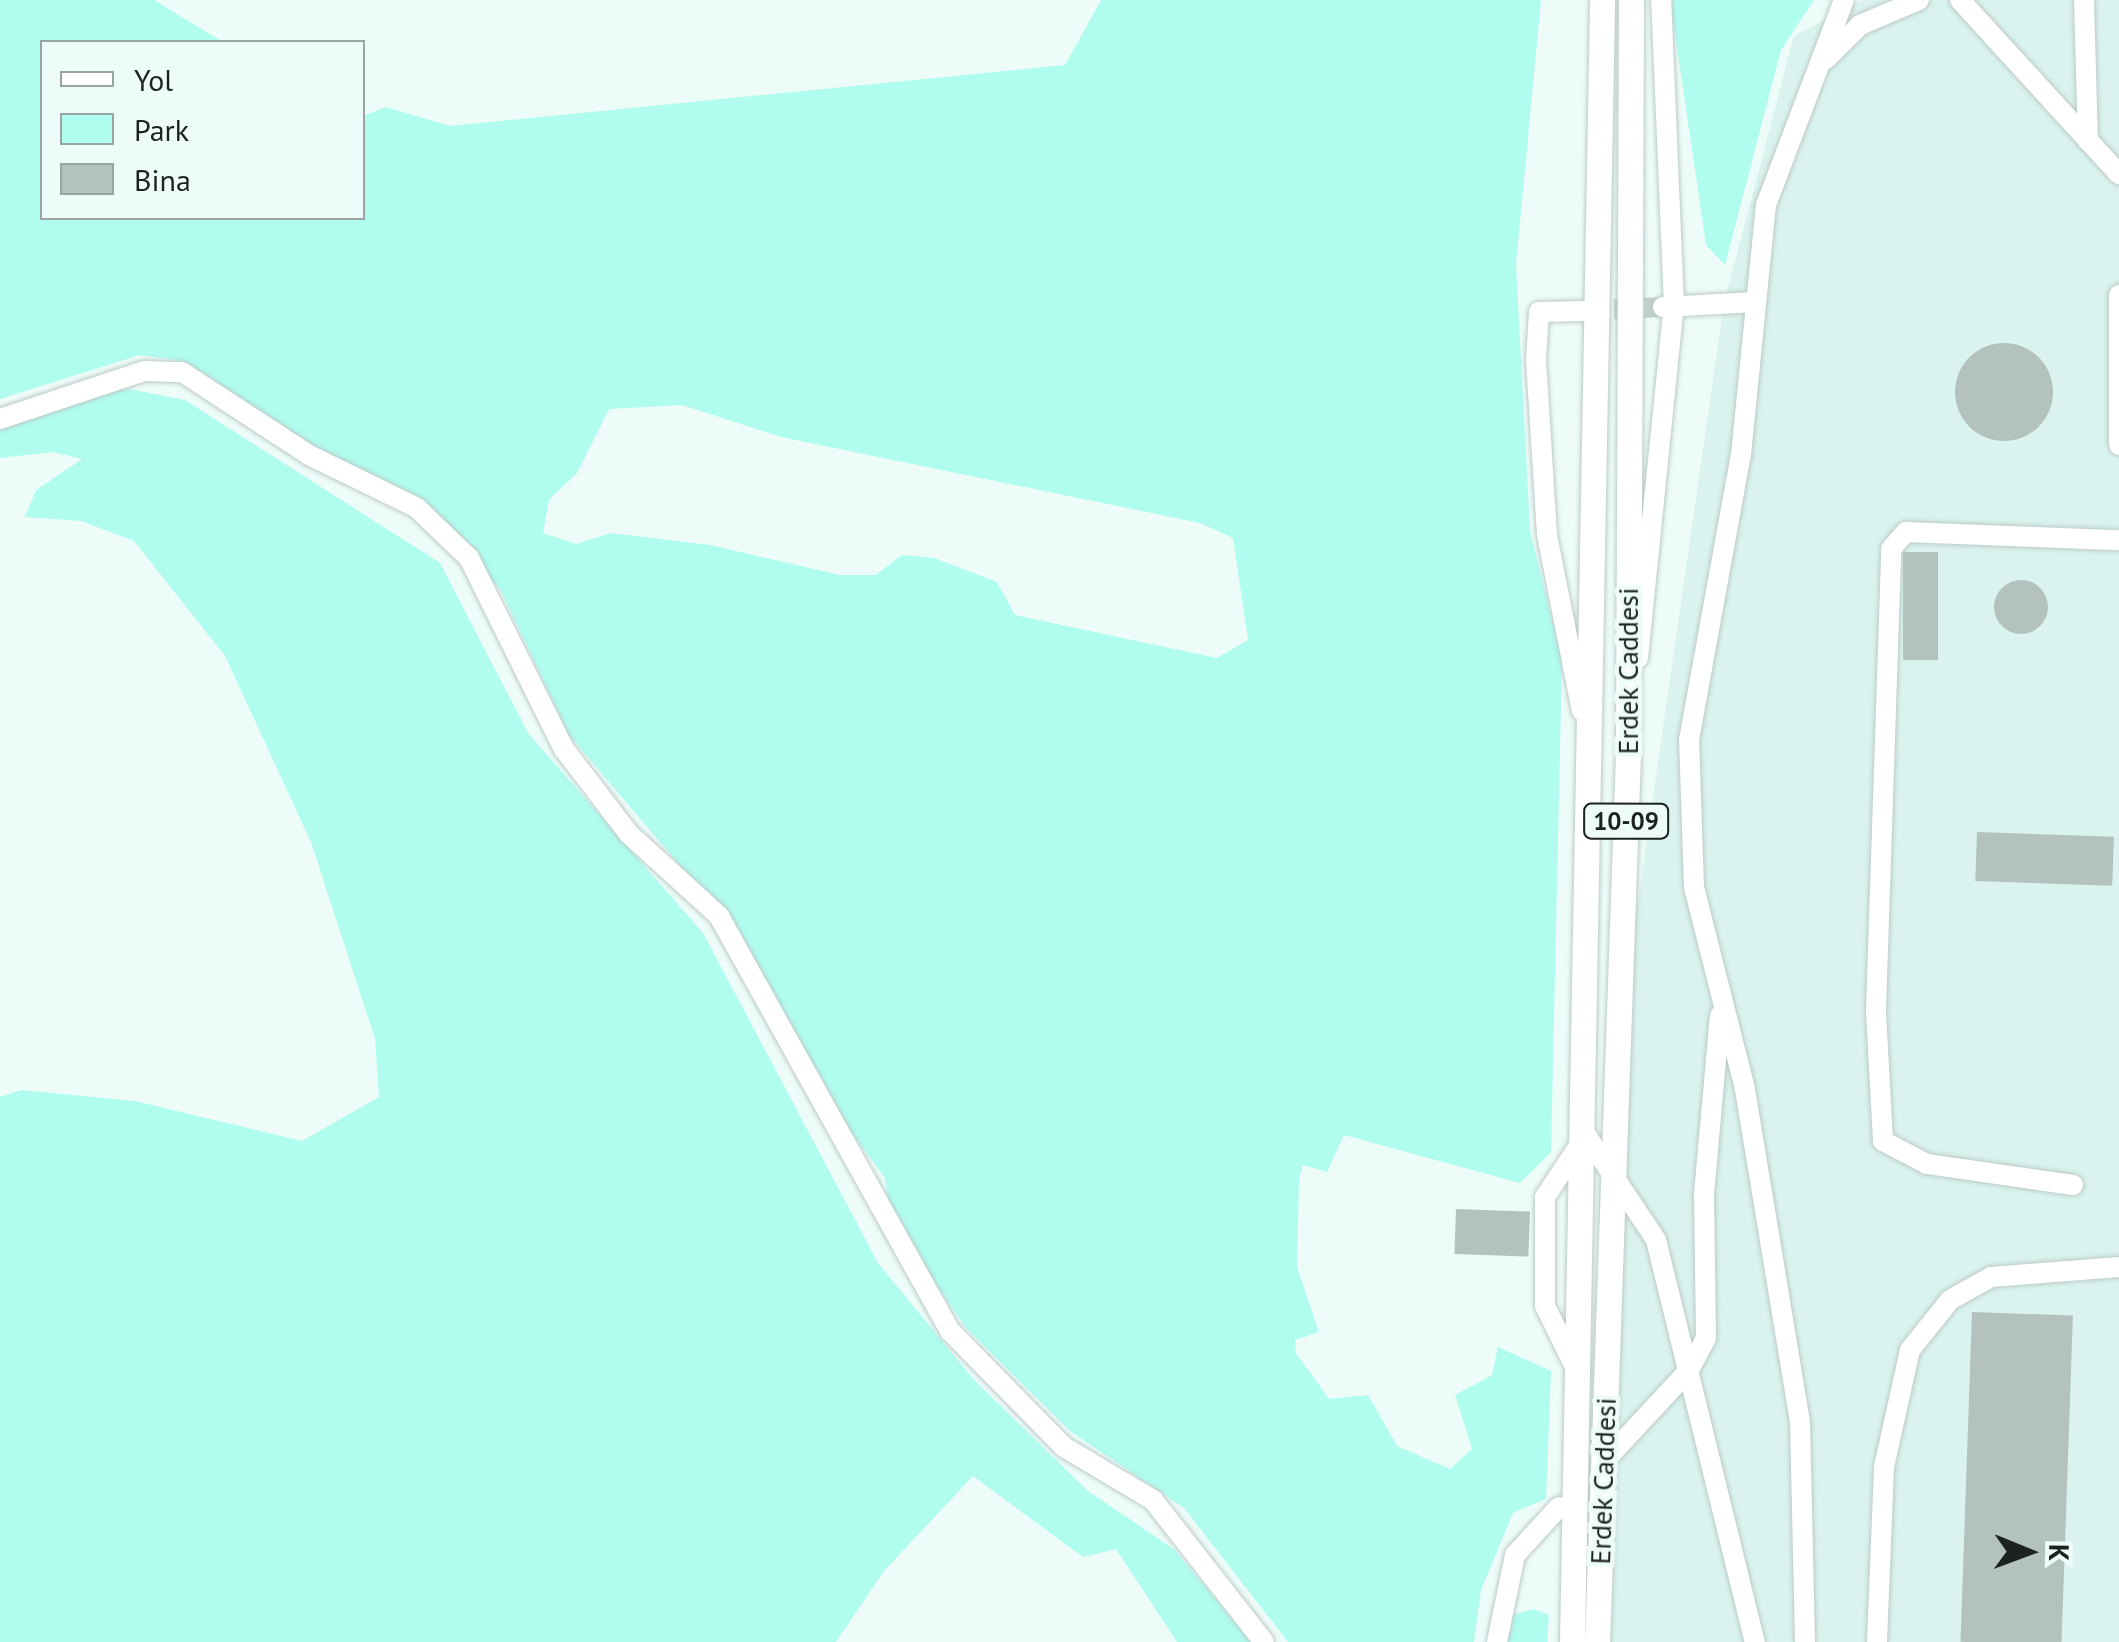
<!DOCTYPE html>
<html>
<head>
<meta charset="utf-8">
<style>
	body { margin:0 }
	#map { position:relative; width:2119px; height:1642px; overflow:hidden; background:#edfcf9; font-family:"PT Sans",sans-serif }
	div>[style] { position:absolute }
	.built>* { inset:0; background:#daf3ee }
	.green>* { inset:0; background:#b0fcef }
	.building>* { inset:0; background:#b3c2bf; transform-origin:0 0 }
	.round { border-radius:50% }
	.minor-tunnel>* { height:20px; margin-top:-10px; transform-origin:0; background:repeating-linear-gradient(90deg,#c3d0ce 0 20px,transparent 0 30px) }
	.roads { filter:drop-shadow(0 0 2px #bccac8) drop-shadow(0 0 2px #bccac8) }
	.minor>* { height:20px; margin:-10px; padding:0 10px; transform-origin:10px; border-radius:10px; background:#fff }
	.major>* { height:25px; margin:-12.5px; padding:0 12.5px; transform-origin:12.5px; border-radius:12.5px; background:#fff }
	span { translate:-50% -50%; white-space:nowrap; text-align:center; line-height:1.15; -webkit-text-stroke:9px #edfcf9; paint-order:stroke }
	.shield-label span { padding:2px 8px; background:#edfcf9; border:2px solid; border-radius:8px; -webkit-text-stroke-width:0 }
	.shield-label { font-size:25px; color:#1c2221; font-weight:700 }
	.street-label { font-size:28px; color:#1c2221 }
	.legend { position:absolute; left:40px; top:40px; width:325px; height:180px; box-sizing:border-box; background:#edfcf9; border:2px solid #99a5a3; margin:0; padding:12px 18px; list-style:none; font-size:30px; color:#1c2221 }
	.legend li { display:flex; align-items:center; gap:20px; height:50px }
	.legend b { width:50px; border:2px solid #99a5a3 }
	.north { position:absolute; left:1979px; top:1502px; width:100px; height:100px; -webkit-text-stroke:8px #edfcf9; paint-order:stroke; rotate:91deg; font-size:28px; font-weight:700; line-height:40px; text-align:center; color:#1c2221 }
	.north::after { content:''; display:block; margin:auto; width:35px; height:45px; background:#1c2221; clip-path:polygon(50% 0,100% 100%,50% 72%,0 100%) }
</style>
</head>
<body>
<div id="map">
	<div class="built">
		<div style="clip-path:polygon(1863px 0,2119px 0,2119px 1642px,1611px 1642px,1633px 937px,1724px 303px,1794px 36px)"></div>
	</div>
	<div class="green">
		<div style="clip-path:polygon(evenodd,0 0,154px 0,223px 42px,42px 42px,42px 218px,362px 218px,363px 116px,386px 107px,450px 126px,1065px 65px,1101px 0,1541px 0,1516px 264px,1530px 531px,1562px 659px,1551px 1152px,1520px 1183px,1344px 1135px,1327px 1172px,1303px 1165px,1299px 1179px,1297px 1267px,1319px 1332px,1295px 1340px,1296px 1353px,1329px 1399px,1368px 1395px,1397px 1446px,1450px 1469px,1472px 1449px,1455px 1395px,1492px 1375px,1498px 1347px,1551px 1371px,1546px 1499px,1513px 1513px,1481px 1590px,1474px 1642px,1288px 1642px,1184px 1508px,1070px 1431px,966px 1328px,891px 1220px,885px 1178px,833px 1108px,732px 927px,569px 735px,500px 589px,418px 498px,310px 445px,181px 361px,140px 355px,0 399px,0 0,682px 405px,781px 437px,1200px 523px,1233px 538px,1248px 640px,1217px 658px,1015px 615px,997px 582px,934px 558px,902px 555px,876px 575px,840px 575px,710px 545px,611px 533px,576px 544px,543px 533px,549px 500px,577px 473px,609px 409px,682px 405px)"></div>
		<div style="clip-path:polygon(1670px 0,1814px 0,1781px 50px,1725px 265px,1706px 245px)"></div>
		<div style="clip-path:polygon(129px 389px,185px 400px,440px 563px,528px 733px,703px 933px,878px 1263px,974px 1380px,1088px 1491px,1175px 1550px,1251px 1642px,1177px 1642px,1116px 1549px,1083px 1557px,973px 1476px,884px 1571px,836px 1642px,0 1642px,0 1097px,21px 1090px,135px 1101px,302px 1141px,379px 1097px,375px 1039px,311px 842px,225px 656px,134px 541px,81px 521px,25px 517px,36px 490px,82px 459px,53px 452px,0 458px,0 422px,71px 396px)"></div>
		<div style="clip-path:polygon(1534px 1609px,1549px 1615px,1547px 1642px,1505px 1642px,1511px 1615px)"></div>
	</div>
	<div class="building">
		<div class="round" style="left:1955px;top:343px;width:98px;height:98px"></div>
		<div style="left:1903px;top:552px;width:35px;height:108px"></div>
		<div class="round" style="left:1994px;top:580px;width:54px;height:54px"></div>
		<div style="left:1977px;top:832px;width:137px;height:49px;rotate:2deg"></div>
		<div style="left:1456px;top:1209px;width:74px;height:45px;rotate:2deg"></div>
		<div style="left:1972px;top:1312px;width:101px;height:330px;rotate:2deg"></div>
	</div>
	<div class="minor-tunnel">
		<div style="left:1584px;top:311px;width:78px;rotate:-2.9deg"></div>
	</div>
	<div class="roads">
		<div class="minor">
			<div style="left:1960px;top:0;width:236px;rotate:47.6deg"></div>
			<div style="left:2084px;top:0;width:141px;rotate:88.4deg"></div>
			<div style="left:1826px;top:59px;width:48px;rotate:-45deg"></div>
			<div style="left:1860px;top:25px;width:64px;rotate:-23deg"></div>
			<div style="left:2119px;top:295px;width:150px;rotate:90deg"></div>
			<div style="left:1663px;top:307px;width:93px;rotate:-3.1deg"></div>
			<div style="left:1582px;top:311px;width:43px;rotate:178.7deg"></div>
			<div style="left:1539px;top:312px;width:48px;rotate:93.6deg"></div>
			<div style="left:1536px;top:360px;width:175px;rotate:86.4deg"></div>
			<div style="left:1547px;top:535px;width:179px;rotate:78.8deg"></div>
			<div style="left:0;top:419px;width:152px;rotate:-18.4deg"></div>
			<div style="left:144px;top:371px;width:38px;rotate:2deg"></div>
			<div style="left:182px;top:372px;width:152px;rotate:33.2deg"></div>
			<div style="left:309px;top:455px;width:120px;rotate:26.1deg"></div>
			<div style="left:417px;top:508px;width:72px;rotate:43.9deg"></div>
			<div style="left:469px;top:558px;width:213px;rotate:63.6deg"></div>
			<div style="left:564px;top:749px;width:107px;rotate:52.6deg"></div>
			<div style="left:629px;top:834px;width:122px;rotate:42.3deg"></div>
			<div style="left:719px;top:916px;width:475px;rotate:60.9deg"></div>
			<div style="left:950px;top:1331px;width:163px;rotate:45.5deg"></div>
			<div style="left:1064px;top:1447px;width:104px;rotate:30.8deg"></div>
			<div style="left:1153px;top:1500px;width:180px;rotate:52deg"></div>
			<div style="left:1638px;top:658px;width:354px;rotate:-84.2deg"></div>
			<div style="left:1674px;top:306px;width:306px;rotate:-92.4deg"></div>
			<div style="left:2073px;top:1185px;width:148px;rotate:-171.8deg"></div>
			<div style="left:1927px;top:1164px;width:50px;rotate:-152.4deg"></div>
			<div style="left:1883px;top:1141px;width:131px;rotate:-93.1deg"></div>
			<div style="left:1876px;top:1010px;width:461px;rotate:-88.1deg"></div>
			<div style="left:1891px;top:549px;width:23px;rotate:-49deg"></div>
			<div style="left:1906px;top:532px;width:213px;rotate:2.2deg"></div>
			<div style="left:1578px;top:1373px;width:75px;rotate:-116.2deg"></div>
			<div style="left:1545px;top:1306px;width:109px;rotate:-90deg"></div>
			<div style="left:1545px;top:1197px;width:74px;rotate:-56.5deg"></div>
			<div style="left:1586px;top:1135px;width:126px;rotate:56.3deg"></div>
			<div style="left:1656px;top:1240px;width:414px;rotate:76.2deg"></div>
			<div style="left:1612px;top:1453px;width:113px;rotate:-47.1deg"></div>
			<div style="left:1689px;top:1370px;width:36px;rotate:-62deg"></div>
			<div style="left:1706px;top:1338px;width:144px;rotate:-90.8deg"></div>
			<div style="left:1704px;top:1194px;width:179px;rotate:-84.9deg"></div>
			<div style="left:1497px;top:1642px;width:89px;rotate:-78.3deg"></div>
			<div style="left:1515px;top:1555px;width:65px;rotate:-47.5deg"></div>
			<div style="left:1805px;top:1642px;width:220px;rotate:-91.3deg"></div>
			<div style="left:1800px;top:1422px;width:338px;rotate:-99.4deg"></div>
			<div style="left:1745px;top:1089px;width:207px;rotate:-104.2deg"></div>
			<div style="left:1694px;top:888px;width:148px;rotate:-91.9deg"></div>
			<div style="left:1689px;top:740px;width:290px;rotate:-79.7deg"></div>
			<div style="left:1741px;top:455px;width:251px;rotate:-84.3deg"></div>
			<div style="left:1766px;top:205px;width:219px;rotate:-69.2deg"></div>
			<div style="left:1877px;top:1642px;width:175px;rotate:-87.7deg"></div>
			<div style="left:1884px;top:1467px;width:120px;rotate:-77.5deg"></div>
			<div style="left:1910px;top:1350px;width:64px;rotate:-51.3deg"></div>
			<div style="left:1950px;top:1300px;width:47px;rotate:-29.3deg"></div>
			<div style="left:1991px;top:1277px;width:128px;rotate:-4.5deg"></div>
		</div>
		<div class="major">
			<div style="left:1572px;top:1642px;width:1642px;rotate:-88.95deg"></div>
			<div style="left:1597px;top:1642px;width:889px;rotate:-88deg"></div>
			<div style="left:1628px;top:754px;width:754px;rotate:-89.77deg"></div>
		</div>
	</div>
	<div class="shield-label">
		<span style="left:1626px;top:821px">10-09</span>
	</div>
	<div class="street-label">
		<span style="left:1628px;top:671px;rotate:-90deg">Erdek Caddesi</span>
		<span style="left:1603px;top:1481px;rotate:-88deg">Erdek Caddesi</span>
	</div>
	<ul class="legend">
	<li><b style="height:12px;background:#fff"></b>Yol</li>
	<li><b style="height:28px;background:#b0fcef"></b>Park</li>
	<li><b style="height:28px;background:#b3c2bf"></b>Bina</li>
	</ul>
	<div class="north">K</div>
</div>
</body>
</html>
